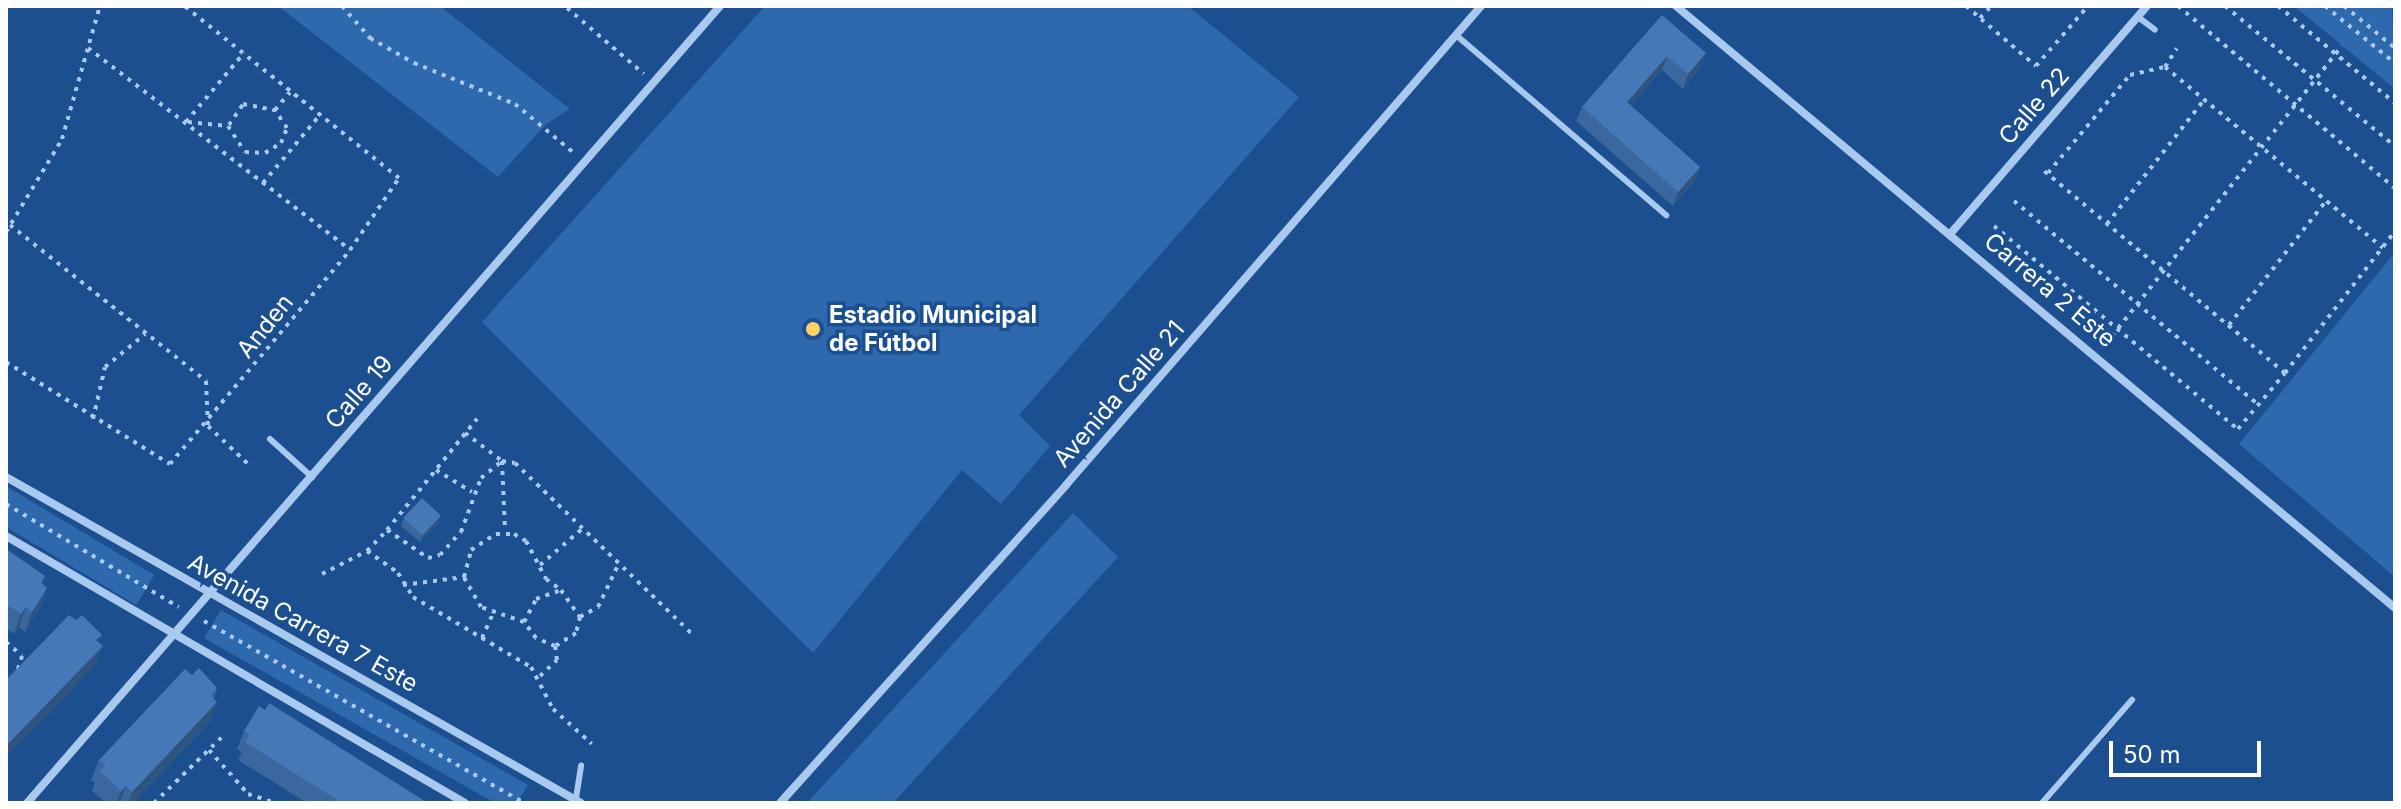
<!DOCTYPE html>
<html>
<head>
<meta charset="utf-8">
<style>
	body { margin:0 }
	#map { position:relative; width:2401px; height:809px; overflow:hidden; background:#1b4f8f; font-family:Inter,sans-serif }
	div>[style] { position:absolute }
	.green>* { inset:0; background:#2e69ad; transform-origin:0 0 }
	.path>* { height:4px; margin-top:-2px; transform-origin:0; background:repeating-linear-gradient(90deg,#a9c9ee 0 4px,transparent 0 10px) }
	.service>* { height:6px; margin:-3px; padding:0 3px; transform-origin:3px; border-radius:3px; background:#a9c9ee }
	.minor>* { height:8px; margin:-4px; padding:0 4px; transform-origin:4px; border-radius:4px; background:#a9c9ee }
	.wall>* { inset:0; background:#3a679d }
	.shaded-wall>* { inset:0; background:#305480 }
	.building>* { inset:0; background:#4478b7; transform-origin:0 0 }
	.dots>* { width:22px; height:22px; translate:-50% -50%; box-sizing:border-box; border:4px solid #1b4f8f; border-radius:50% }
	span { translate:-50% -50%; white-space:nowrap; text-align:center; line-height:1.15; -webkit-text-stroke:7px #1b4f8f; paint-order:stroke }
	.street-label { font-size:24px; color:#fff }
	.poi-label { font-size:24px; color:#fff; font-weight:700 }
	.left { translate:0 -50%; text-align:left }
	.frame { position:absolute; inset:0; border:8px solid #fff; pointer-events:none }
	.scale { position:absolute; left:2109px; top:741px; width:152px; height:36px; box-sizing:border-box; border:4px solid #fff; border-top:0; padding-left:10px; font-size:24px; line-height:28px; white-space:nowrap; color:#fff; -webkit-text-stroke:6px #1b4f8f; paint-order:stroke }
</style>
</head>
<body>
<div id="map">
	<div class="green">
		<div style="clip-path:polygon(278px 6px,440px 6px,570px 109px,546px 124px,498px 177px)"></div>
		<div style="clip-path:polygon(765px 6px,1188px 6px,1299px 97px,1019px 415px,1050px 446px,1001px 504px,962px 470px,813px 653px,482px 322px)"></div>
		<div style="clip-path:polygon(2294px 6px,2392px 6px,2395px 89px)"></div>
		<div style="clip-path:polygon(2395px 252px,2395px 577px,2239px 444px)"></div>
		<div style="left:6px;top:486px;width:173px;height:35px;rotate:31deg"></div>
		<div style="clip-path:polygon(1073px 513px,1118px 557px,893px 803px,807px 803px)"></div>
		<div style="clip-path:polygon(221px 610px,528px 785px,517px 803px,495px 803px,204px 638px)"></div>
	</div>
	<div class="path">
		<div style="left:342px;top:6px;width:43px;rotate:48.8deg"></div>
		<div style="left:370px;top:38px;width:51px;rotate:29.6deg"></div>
		<div style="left:414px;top:63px;width:109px;rotate:22.1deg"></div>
		<div style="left:515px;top:104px;width:77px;rotate:39.7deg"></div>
		<div style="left:543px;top:6px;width:40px"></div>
		<div style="left:1966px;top:6px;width:92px;rotate:40.6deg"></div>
		<div style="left:2036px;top:66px;width:79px;rotate:-49.1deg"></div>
		<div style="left:2178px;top:6px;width:283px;rotate:40deg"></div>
		<div style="left:2225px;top:6px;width:220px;rotate:39.5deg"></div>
		<div style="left:2278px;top:6px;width:152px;rotate:39.7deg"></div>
		<div style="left:2325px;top:6px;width:90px;rotate:39.2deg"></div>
		<div style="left:2344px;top:6px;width:66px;rotate:39.5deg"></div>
		<div style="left:567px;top:8px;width:101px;rotate:40.6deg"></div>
		<div style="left:1980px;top:18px;width:16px;rotate:-47deg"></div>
		<div style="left:88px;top:48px;width:331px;rotate:37.6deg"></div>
		<div style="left:2165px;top:67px;width:283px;rotate:39.7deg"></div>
		<div style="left:275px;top:110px;width:23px;rotate:-50deg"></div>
		<div style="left:186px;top:122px;width:90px;rotate:-50deg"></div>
		<div style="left:188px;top:122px;width:40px;rotate:5.7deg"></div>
		<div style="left:229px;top:125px;width:25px;rotate:-56deg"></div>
		<div style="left:243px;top:104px;width:33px;rotate:11deg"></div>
		<div style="left:228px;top:126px;width:31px;rotate:57deg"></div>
		<div style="left:245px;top:152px;width:20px;rotate:3deg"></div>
		<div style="left:265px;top:153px;width:19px;rotate:-32deg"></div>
		<div style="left:281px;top:143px;width:16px;rotate:-68deg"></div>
		<div style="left:287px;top:128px;width:22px;rotate:-124deg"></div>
		<div style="left:2048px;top:173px;width:128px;rotate:-50.1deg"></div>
		<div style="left:2130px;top:75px;width:36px;rotate:-13deg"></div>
		<div style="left:2165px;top:67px;width:22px;rotate:-58deg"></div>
		<div style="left:263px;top:183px;width:87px;rotate:-50.1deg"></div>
		<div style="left:2014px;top:201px;width:317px;rotate:39.8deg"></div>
		<div style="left:2107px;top:224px;width:157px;rotate:-52deg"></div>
		<div style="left:10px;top:225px;width:251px;rotate:38.5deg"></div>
		<div style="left:206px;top:381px;width:45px;rotate:87.5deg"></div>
		<div style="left:208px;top:426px;width:55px;rotate:43.5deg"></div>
		<div style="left:1994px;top:226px;width:317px;rotate:39.8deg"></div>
		<div style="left:2238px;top:429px;width:73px;rotate:-50deg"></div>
		<div style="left:2285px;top:373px;width:319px;rotate:-140deg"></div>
		<div style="left:6px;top:232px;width:109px;rotate:-58.9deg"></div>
		<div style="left:62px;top:139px;width:138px;rotate:-74.1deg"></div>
		<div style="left:2229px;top:325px;width:157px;rotate:-52deg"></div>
		<div style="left:2112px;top:336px;width:370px;rotate:-51.6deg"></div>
		<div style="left:6px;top:362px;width:193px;rotate:31.9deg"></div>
		<div style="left:170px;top:464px;width:280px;rotate:-49.9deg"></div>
		<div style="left:350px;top:250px;width:87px;rotate:-55.8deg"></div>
		<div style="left:399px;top:178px;width:275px;rotate:-141.3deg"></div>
		<div style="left:2285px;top:373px;width:180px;rotate:-52.2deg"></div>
		<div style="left:93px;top:419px;width:53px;rotate:-77deg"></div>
		<div style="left:105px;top:367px;width:52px;rotate:-39.5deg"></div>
		<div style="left:465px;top:433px;width:46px;rotate:37.1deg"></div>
		<div style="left:502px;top:461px;width:13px;rotate:9deg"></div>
		<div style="left:515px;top:463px;width:246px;rotate:44deg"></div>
		<div style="left:502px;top:461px;width:70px;rotate:87.5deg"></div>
		<div style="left:436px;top:470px;width:42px;rotate:31.4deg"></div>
		<div style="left:6px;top:504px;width:201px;rotate:30.8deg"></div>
		<div style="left:387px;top:530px;width:50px;rotate:34.3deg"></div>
		<div style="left:428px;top:558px;width:12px;rotate:-14deg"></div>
		<div style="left:440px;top:555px;width:31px;rotate:-48deg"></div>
		<div style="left:461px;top:532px;width:58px;rotate:-69.7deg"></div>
		<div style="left:481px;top:478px;width:26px;rotate:-39deg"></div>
		<div style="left:367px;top:551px;width:38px;rotate:35deg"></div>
		<div style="left:398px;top:573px;width:28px;rotate:58deg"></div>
		<div style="left:413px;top:597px;width:137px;rotate:30.7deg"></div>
		<div style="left:531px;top:667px;width:47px;rotate:62.4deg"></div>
		<div style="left:553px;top:709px;width:52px;rotate:41.9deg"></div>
		<div style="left:540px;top:565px;width:55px;rotate:-40.6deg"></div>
		<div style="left:322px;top:574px;width:51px;rotate:-27.1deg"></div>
		<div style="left:367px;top:551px;width:29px;rotate:-46deg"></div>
		<div style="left:387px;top:530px;width:143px;rotate:-51deg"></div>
		<div style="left:403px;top:585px;width:62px;rotate:-7.5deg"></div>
		<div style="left:580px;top:617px;width:21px;rotate:-29deg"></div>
		<div style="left:598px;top:607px;width:47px;rotate:-64.5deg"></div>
		<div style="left:204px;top:621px;width:369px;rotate:29.6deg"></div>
		<div style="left:524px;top:622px;width:26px;rotate:-62deg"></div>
		<div style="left:536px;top:599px;width:27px;rotate:-20deg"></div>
		<div style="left:561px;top:590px;width:33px;rotate:55deg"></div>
		<div style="left:580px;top:617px;width:16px;rotate:104deg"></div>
		<div style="left:576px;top:633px;width:25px;rotate:148deg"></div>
		<div style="left:555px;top:646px;width:21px;rotate:-157deg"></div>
		<div style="left:536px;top:638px;width:20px;rotate:-127deg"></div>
		<div style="left:524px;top:622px;width:46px;rotate:-160.8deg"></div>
		<div style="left:481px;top:607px;width:34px;rotate:-120deg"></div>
		<div style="left:464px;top:577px;width:28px;rotate:-75deg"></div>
		<div style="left:471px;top:550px;width:30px;rotate:-33deg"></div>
		<div style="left:496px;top:534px;width:18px"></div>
		<div style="left:514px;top:534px;width:14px;rotate:30deg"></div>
		<div style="left:526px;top:541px;width:43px;rotate:62.2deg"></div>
		<div style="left:546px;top:579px;width:19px;rotate:36deg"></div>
		<div style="left:482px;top:638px;width:30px;rotate:-66deg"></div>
		<div style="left:6px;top:642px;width:21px;rotate:41deg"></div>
		<div style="left:22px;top:656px;width:14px;rotate:107deg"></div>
		<div style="left:540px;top:676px;width:23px;rotate:-43deg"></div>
		<div style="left:557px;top:660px;width:14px;rotate:-98deg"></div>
		<div style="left:209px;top:750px;width:59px;rotate:48.4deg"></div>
		<div style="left:248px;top:794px;width:28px;rotate:18deg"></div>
		<div style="left:154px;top:803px;width:96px;rotate:-44.2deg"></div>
	</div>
	<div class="service">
		<div style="left:2138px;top:17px;width:21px;rotate:37deg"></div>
		<div style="left:1456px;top:35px;width:277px;rotate:40.6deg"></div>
		<div style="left:270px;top:439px;width:57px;rotate:42.1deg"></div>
		<div style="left:576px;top:798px;width:33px;rotate:-81deg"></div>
		<div style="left:2042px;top:803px;width:137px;rotate:-48.9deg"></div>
	</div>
	<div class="minor">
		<div style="left:1676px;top:6px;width:938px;rotate:39.94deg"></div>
		<div style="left:1951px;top:233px;width:300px;rotate:-49.2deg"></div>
		<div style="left:6px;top:477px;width:661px;rotate:29.55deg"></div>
		<div style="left:6px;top:536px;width:531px;rotate:30.19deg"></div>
		<div style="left:27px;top:803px;width:1056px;rotate:-48.99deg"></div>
		<div style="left:780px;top:803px;width:428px;rotate:-48deg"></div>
		<div style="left:1066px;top:485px;width:634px;rotate:-49.09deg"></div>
	</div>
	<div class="wall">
		<div style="clip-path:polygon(1662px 15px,1701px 67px,1683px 89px,1662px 70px,1631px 106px,1700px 167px,1695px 181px,1673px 206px,1576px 121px,1582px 107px)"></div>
		<div style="clip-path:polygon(404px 518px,439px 523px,420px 542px,401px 526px)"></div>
		<div style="clip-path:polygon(6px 549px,45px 576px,42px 583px,47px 588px,40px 608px,25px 632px,19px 627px,14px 634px,6px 628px)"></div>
		<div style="clip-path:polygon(217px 688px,214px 698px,210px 722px,133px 803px,106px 803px,92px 791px,95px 783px,91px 780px,99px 760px)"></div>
		<div style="clip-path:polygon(244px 731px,428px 803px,307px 803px,238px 760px,242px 752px,237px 749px)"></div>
	</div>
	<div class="shaded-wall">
		<div style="clip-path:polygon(1706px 53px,1701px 67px,1683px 89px,1688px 74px)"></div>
		<div style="clip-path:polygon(1667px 56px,1662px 70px,1622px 117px,1627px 102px)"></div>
		<div style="clip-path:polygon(1700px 167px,1695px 181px,1673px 206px,1678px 192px)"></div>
		<div style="clip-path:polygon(441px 516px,439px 523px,420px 542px,423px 534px)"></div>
		<div style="clip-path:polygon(47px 588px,40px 608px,25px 632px,32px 612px)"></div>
		<div style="clip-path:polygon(26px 607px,19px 627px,14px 634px,21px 614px)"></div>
		<div style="clip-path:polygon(102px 635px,96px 653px,103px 646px,95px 666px,6px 758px,6px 746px)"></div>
		<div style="clip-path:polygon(217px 702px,210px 722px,133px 803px,128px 803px,132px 792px)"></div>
		<div style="clip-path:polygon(126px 786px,120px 803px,116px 803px,121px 791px)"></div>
	</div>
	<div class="building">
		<div style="clip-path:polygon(1662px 15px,1706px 53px,1688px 74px,1667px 56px,1627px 102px,1700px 167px,1678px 192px,1582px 107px)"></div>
		<div style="left:422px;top:498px;width:26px;height:27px;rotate:43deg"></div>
		<div style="clip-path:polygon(6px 549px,45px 576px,41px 583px,47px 588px,32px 612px,26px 607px,21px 614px,6px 604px)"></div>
		<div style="clip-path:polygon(69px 615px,76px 620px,82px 615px,102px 635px,96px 640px,103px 646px,6px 746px,6px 680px)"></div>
		<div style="clip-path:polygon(199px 668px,217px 688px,211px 696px,217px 702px,132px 792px,126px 786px,121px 791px,100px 771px,105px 765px,99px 760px,185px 669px,192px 675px)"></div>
		<div style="clip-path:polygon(269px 703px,428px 803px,342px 803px,245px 742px,250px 735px,244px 731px,259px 706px,265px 710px)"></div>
	</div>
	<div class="dots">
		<div style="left:813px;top:329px;background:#ffd166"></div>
	</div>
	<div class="street-label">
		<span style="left:2034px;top:106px;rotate:-49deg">Calle 22</span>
		<span style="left:2050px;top:290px;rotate:40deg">Carrera 2 Este</span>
		<span style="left:265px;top:326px;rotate:-51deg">Anden</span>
		<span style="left:359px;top:392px;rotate:-49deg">Calle 19</span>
		<span style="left:1119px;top:394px;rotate:-49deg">Avenida Calle 21</span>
		<span style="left:303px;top:623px;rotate:29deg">Avenida Carrera 7 Este</span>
	</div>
	<div class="poi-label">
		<span class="left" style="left:829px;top:329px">Estadio Municipal<br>de Fútbol</span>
	</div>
	<div class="frame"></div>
	<div class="scale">50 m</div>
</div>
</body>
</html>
